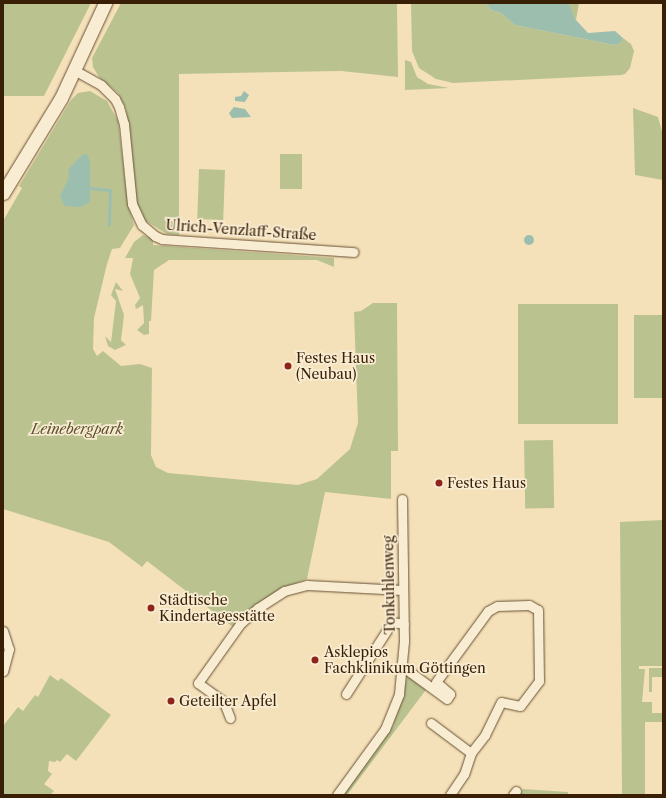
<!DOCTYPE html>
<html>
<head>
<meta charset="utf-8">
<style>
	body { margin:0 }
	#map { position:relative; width:666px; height:798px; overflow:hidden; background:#f5e1b9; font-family:"Libre Caslon Text",serif }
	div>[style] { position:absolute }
	.green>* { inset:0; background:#bac390; transform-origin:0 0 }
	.water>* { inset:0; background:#9cbeaf }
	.round { border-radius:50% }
	.stream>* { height:3px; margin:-1.5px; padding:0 1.5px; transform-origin:1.5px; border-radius:1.5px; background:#9cbeaf }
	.roads { filter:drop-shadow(0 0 1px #685033) drop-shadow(0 0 1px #685033) }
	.minor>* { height:9px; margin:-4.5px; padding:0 4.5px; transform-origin:4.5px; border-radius:4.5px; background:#f8ecd2 }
	.secondary>* { height:13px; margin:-6.5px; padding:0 6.5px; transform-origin:6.5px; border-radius:6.5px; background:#f8ecd2 }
	.dots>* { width:11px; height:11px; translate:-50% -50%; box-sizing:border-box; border:2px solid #f8ecd2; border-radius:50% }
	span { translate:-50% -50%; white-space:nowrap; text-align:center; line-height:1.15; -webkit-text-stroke:3.5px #f8ecd2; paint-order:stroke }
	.street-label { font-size:14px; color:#391f06 }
	.poi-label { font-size:14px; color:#391f06 }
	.left { translate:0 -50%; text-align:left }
	.park-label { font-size:14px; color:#60502f; font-style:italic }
	.frame { position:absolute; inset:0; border:4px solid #391f06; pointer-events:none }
</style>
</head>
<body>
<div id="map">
	<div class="green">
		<div style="clip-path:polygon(3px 3px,91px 3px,44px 96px,3px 96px)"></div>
		<div style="clip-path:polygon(121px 3px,397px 3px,398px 77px,341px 71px,179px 74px,179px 235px,167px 234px,146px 221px,141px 213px,137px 202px,126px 109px,118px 93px,99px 77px,93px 67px,92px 58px)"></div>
		<div style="clip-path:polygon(411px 3px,486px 3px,491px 10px,501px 13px,515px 25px,614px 45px,621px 43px,623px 38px,631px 44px,634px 51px,630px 68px,625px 74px,621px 75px,453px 83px,436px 79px,419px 68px,412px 51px)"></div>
		<div style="clip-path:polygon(568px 3px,579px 3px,576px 20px,569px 6px)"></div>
		<div style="clip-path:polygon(405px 60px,411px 62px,417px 77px,428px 84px,449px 88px,405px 90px)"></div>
		<div style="clip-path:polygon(90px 91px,107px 101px,118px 121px,128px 204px,134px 225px,120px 248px,112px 249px,107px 264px,94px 318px,93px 349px,97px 356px,103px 351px,121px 366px,140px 364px,152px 368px,151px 455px,156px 467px,168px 473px,298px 485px,317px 479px,350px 449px,358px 423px,354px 312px,361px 311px,373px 303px,397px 303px,398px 451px,391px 451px,391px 499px,325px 492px,307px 579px,278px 590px,233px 627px,147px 561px,142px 567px,109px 542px,3px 509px,3px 221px,22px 188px,19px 186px,71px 100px,78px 93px)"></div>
		<div style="clip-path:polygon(633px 108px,658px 117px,663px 135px,663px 180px,635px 175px)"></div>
		<div style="left:280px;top:154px;width:22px;height:35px"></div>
		<div style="left:199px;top:169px;width:26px;height:50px;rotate:2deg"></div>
		<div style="clip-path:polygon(143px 235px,153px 239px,153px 245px,334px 258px,334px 267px,317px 260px,169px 260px,154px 270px,151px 321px,149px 321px,149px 334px,144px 335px,137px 330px,144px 323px,143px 305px,136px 309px,135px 305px,140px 298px,130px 274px,133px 258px,125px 258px,134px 242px)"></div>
		<div style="clip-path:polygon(116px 282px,123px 291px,115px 289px,124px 315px,121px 340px,126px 345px,115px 350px,108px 346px,105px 336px,111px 342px,116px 301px,111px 295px)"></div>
		<div style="left:518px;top:304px;width:100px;height:120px"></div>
		<div style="left:663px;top:315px;width:83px;height:29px;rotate:90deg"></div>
		<div style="left:553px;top:440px;width:68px;height:29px;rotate:89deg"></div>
		<div style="clip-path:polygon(663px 520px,663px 666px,639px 666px,639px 669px,645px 669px,642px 702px,652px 702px,652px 713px,663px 713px,663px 722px,645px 722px,645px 795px,622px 795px,620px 522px)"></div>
		<div style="clip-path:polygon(649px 668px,663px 668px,663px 677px,652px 677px,652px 692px,649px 692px)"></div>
		<div style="clip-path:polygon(50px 675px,58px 681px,61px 678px,111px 715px,76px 761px,67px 754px,60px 762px,57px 760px,55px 762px,49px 761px,48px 771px,52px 774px,44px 784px,54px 791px,50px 795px,3px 795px,3px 726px,18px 707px,23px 711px,35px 695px,38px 697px)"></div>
		<div style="clip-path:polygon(408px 675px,428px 687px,347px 795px,343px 795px,393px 726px)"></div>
		<div style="clip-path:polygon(523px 789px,568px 792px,568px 795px,519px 795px)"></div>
	</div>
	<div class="water">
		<div style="clip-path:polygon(486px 3px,568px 3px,576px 20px,588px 33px,615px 31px,623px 38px,621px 43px,614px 45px,515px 25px,501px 13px,491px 10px)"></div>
		<div style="clip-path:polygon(244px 91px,249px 95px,245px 102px,235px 101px,235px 97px,241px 96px)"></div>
		<div style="clip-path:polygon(234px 107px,245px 109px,251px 117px,232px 118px,229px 113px)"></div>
		<div style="clip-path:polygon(83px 154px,88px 155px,90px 164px,90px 202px,81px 207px,65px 206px,60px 197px,69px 177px,68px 170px)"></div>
		<div class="round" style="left:524px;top:235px;width:10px;height:10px"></div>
	</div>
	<div class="stream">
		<div style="left:90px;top:188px;width:20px;rotate:6deg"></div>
		<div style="left:110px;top:190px;width:34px;rotate:92deg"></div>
	</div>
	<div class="roads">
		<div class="minor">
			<div style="left:74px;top:70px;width:31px;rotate:29deg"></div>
			<div style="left:101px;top:85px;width:20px;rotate:45deg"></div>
			<div style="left:115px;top:99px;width:9px;rotate:63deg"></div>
			<div style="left:119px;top:107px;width:18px;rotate:74deg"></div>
			<div style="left:124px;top:124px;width:80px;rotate:84.3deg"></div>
			<div style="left:132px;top:204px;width:23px;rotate:65deg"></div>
			<div style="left:142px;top:225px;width:17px;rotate:40deg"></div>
			<div style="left:155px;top:236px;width:8px;rotate:23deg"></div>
			<div style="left:162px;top:239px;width:192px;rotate:3.9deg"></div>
			<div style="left:3px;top:631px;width:19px;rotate:72deg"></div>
			<div style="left:9px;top:649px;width:23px;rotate:105deg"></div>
			<div style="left:403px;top:667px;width:54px;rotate:36deg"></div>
			<div style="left:447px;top:699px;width:6px;rotate:-59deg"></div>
			<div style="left:450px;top:694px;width:18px;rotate:-139deg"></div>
			<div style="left:436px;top:682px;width:88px;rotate:-53.8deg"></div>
			<div style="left:488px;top:611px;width:10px;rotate:-29deg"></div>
			<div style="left:497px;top:606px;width:32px;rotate:-2deg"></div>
			<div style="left:529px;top:605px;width:10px;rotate:29deg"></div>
			<div style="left:538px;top:610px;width:71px;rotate:89.2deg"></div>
			<div style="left:539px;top:681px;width:31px;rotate:127deg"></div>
			<div style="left:520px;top:706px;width:19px;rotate:-168deg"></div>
			<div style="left:501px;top:702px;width:37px;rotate:116deg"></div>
			<div style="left:485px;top:735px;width:23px;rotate:128deg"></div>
			<div style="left:346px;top:694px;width:85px;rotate:-57.4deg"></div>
			<div style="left:392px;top:622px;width:12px;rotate:9deg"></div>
			<div style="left:230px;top:718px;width:17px;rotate:-111deg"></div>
			<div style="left:224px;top:702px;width:32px;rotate:-144deg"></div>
			<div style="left:198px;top:683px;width:72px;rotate:-54.6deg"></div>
			<div style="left:240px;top:624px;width:24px;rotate:-42deg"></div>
			<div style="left:258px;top:608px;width:31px;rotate:-33deg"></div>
			<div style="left:284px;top:591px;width:24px;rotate:-15deg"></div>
			<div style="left:307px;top:585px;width:96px;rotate:3deg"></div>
			<div style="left:431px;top:723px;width:50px;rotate:36.9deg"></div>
			<div style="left:471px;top:753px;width:22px;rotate:108deg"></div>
			<div style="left:464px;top:774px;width:25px;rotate:124deg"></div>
			<div style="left:337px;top:795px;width:82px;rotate:-54deg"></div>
			<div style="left:385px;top:729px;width:38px;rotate:-68deg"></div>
			<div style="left:399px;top:694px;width:53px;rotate:-84.6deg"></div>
			<div style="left:404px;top:641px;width:142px;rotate:-90.8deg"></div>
			<div style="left:513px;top:795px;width:5px;rotate:-53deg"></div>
		</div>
		<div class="secondary">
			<div style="left:3px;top:193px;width:111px;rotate:-58.6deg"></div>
			<div style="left:61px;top:98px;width:105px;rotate:-65.1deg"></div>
		</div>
	</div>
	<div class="dots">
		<div style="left:288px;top:366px;background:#8f2418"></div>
		<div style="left:439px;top:483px;background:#8f2418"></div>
		<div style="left:151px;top:608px;background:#8f2418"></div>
		<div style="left:315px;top:660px;background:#8f2418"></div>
		<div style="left:171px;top:701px;background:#8f2418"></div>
	</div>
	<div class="street-label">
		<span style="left:241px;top:230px;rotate:4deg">Ulrich-Venzlaff-Straße</span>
		<span style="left:389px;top:585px;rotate:-91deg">Tonkuhlenweg</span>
	</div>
	<div class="poi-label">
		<span class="left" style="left:296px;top:366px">Festes Haus<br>(Neubau)</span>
		<span class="left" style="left:447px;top:483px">Festes Haus</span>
		<span class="left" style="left:159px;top:608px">Städtische<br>Kindertagesstätte</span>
		<span class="left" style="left:324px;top:660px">Asklepios<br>Fachklinikum Göttingen</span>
		<span class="left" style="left:179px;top:701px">Geteilter Apfel</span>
	</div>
	<div class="park-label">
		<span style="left:77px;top:429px">Leinebergpark</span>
	</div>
	<div class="frame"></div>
</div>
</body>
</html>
